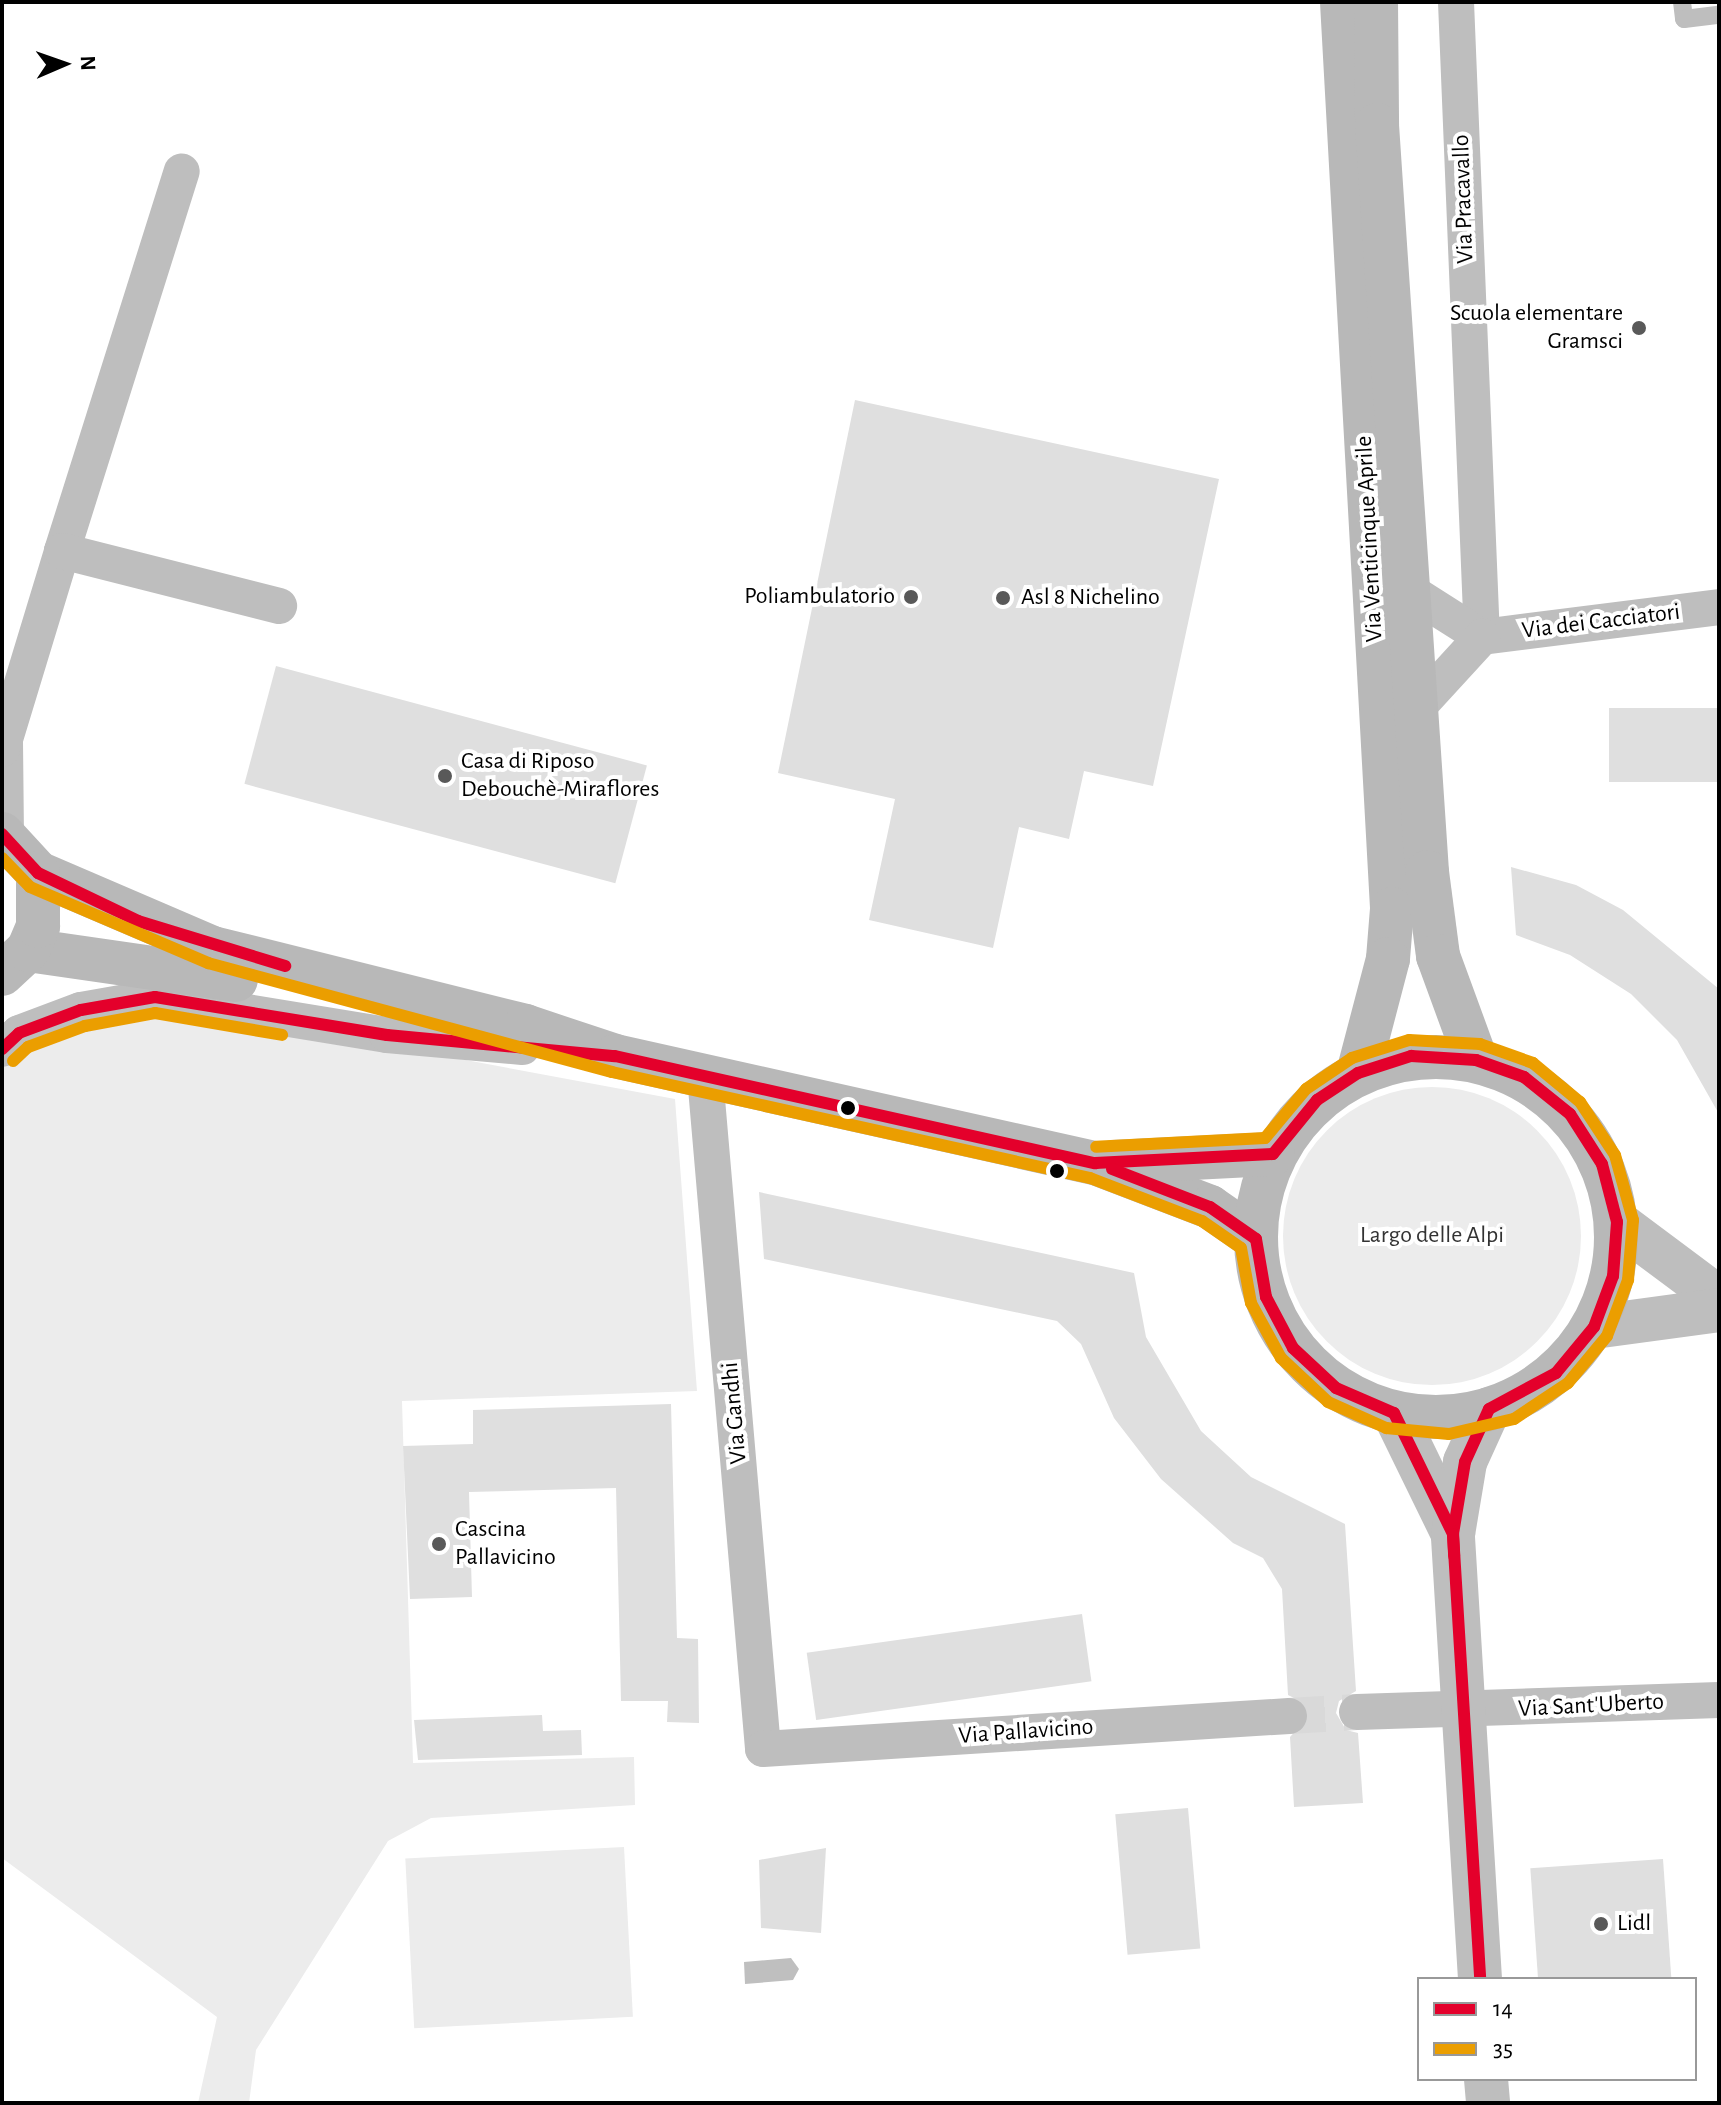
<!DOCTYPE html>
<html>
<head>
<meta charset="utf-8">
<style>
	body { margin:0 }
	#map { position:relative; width:1721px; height:2105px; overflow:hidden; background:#fff; font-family:"Alegreya Sans",sans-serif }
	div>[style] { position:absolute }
	.green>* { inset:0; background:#ececec; transform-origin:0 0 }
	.round { border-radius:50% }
	.water>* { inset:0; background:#bfbfbf }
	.building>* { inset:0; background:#dfdfdf; transform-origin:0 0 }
	.minor-tunnel>* { height:36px; margin-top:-18px; transform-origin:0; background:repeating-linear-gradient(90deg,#d9d9d9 0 36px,transparent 0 54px) }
	.service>* { height:18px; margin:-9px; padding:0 9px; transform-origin:9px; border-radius:9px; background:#bebebe }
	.minor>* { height:36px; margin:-18px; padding:0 18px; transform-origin:18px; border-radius:18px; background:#bebebe }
	.tertiary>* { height:44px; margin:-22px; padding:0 22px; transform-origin:22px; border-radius:22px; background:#bebebe }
	.secondary>* { height:44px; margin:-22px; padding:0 22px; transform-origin:22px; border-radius:22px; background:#b8b8b8 }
	.secondary>.ring { margin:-22px; padding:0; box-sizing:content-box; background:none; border:44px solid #b8b8b8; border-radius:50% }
	.bus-1>* { height:12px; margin:-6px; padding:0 6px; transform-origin:6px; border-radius:6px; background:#e4002b }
	.bus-2>* { height:12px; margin:-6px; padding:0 6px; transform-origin:6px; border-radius:6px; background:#eb9e00 }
	.dots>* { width:22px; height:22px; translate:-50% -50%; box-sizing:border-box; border:4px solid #fff; border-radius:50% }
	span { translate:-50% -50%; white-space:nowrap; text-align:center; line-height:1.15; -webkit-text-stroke:8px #fff; paint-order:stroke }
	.street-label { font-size:24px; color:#000 }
	.poi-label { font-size:24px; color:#000 }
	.right { translate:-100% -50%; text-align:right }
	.left { translate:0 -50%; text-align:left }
	.park-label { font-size:24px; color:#333 }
	.frame { position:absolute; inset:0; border:4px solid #000; pointer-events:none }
	.legend { position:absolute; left:1417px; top:1977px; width:280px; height:104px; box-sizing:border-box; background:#fff; border:2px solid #999; margin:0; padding:10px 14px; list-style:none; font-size:24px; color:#000 }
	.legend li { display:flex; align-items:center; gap:16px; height:40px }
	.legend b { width:40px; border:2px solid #999 }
	.north { position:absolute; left:24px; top:24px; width:80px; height:80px; -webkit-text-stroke:6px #fff; paint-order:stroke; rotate:88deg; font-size:22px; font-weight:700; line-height:32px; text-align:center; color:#000 }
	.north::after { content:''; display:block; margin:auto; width:28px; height:36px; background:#000; clip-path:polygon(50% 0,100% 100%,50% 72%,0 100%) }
</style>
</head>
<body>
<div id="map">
	<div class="green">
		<div style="clip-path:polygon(148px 1009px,224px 1015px,675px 1099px,697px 1391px,402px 1401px,413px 1763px,634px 1757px,635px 1805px,431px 1818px,388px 1841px,256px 2050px,249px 2103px,198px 2103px,217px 2017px,2px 1858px,2px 1064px,77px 1023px)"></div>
		<div class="round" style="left:1283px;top:1087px;width:298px;height:298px"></div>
		<div style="left:624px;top:1847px;width:170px;height:219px;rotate:87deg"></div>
	</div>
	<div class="water">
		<div style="clip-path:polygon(791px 1958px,799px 1969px,793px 1980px,745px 1984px,744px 1962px)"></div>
	</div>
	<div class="building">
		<div style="clip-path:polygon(855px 400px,1219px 479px,1153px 786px,1084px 771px,1069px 839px,1019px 827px,993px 948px,869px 920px,895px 799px,778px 773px)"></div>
		<div style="left:276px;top:666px;width:384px;height:122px;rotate:15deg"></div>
		<div style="left:1719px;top:708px;width:74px;height:110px;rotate:90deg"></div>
		<div style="clip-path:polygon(1511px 867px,1576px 885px,1623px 910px,1719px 989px,1719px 1114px,1677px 1040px,1631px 994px,1570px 955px,1516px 935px)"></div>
		<div style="clip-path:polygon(759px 1192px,1134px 1273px,1146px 1337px,1201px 1431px,1251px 1477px,1345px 1524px,1356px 1691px,1339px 1701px,1336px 1713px,1346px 1730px,1358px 1733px,1363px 1803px,1294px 1807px,1290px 1737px,1310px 1715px,1306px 1704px,1288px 1695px,1282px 1589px,1263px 1558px,1233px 1543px,1161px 1479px,1114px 1418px,1081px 1344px,1057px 1321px,764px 1259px)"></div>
		<div style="clip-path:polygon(671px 1404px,677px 1638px,698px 1639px,699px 1723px,667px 1722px,668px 1701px,621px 1701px,616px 1488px,469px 1492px,472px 1597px,410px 1599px,403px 1446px,473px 1444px,473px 1410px)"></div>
		<div style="left:1082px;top:1614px;width:68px;height:278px;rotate:82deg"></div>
		<div style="clip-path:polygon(542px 1715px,543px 1731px,581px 1730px,582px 1755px,418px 1760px,414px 1720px)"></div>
		<div style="left:1188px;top:1808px;width:141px;height:73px;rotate:85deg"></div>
		<div style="clip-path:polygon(826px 1848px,821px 1933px,761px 1928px,759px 1860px)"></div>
		<div style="left:1663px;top:1859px;width:120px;height:133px;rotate:86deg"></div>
	</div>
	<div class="minor-tunnel">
		<div style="left:1289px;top:1716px;width:68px;rotate:-3.4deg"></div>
	</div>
	<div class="service">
		<div style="left:1682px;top:2px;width:17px;rotate:83deg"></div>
		<div style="left:1684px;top:19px;width:35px;rotate:-7deg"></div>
	</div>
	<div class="minor">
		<div style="left:1456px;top:2px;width:636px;rotate:87.66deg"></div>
		<div style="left:62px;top:551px;width:398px;rotate:-72.5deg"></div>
		<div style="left:1408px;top:590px;width:88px;rotate:32.4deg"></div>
		<div style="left:1482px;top:637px;width:239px;rotate:-7.2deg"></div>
		<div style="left:1416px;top:709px;width:98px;rotate:-47.5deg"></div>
		<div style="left:5px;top:742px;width:95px;rotate:89.4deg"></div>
		<div style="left:2px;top:749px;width:207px;rotate:-73.1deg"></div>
		<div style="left:62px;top:551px;width:224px;rotate:14.2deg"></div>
		<div style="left:2px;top:1049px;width:23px;rotate:-43deg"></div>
		<div style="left:19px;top:1033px;width:66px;rotate:-20.4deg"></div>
		<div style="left:81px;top:1010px;width:75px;rotate:-10deg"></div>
		<div style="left:155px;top:997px;width:235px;rotate:9.3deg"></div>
		<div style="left:387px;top:1035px;width:136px;rotate:5.1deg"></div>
		<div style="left:705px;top:1076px;width:675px;rotate:85.07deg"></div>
		<div style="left:763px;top:1749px;width:527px;rotate:-3.59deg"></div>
		<div style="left:1357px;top:1712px;width:362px;rotate:-1.9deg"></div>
	</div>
	<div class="tertiary">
		<div style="left:1617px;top:1222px;width:127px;rotate:36.7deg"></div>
		<div style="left:1594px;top:1327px;width:126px;rotate:-7.7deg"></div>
		<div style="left:1394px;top:1413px;width:135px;rotate:64deg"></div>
		<div style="left:1480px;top:1979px;width:446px;rotate:-93.5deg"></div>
		<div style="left:1453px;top:1534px;width:73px;rotate:-80.5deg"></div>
		<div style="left:1465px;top:1462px;width:58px;rotate:-65.6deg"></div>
		<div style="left:1486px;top:2079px;width:24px;rotate:85deg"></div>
	</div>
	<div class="secondary">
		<div style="left:1342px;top:2px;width:908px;rotate:86.84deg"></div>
		<div style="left:1392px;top:909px;width:50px;rotate:94.6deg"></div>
		<div style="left:1388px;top:959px;width:118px;rotate:104.7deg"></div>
		<div style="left:1376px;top:2px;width:123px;rotate:89.5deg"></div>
		<div style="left:1377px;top:125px;width:749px;rotate:86.17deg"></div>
		<div style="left:1427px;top:872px;width:85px;rotate:82.5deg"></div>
		<div style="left:1438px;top:956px;width:111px;rotate:69.9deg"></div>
		<div style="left:2px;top:834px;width:53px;rotate:47.3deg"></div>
		<div style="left:38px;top:873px;width:190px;rotate:23.2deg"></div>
		<div style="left:213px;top:948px;width:322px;rotate:14deg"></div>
		<div style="left:525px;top:1026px;width:95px;rotate:18.4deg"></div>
		<div style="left:615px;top:1056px;width:492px;rotate:12.6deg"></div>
		<div style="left:1095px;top:1163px;width:123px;rotate:20.9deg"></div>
		<div style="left:1210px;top:1207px;width:56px;rotate:34.8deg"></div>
		<div style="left:28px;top:950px;width:210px;rotate:8.2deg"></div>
		<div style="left:2px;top:974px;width:35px;rotate:-43deg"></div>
		<div style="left:28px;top:950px;width:26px;rotate:-67deg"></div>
		<div style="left:38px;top:926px;width:53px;rotate:-90deg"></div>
		<div class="ring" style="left:1256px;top:1057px;width:316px;height:316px"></div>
		<div style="left:1113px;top:1162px;width:160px;rotate:-2.9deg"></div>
	</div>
	<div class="bus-1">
		<div style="left:2px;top:834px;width:53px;rotate:47.3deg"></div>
		<div style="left:38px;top:873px;width:111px;rotate:25.6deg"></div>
		<div style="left:138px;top:921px;width:154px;rotate:17deg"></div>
		<div style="left:2px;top:1049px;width:23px;rotate:-43deg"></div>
		<div style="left:19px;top:1033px;width:66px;rotate:-20.4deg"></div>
		<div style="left:81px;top:1010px;width:75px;rotate:-10deg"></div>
		<div style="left:155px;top:997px;width:235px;rotate:9.3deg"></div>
		<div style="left:387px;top:1035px;width:229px;rotate:5.3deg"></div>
		<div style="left:615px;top:1056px;width:492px;rotate:12.6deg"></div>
		<div style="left:1095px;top:1163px;width:178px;rotate:-2.9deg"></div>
		<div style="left:1273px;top:1154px;width:70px;rotate:-50.8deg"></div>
		<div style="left:1317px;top:1100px;width:49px;rotate:-33.4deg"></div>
		<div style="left:1358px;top:1073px;width:56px;rotate:-17.8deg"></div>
		<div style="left:1411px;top:1056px;width:65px;rotate:3.5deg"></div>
		<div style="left:1476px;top:1060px;width:51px;rotate:19.5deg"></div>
		<div style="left:1524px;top:1077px;width:59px;rotate:38.8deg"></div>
		<div style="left:1570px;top:1114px;width:59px;rotate:57.4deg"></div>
		<div style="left:1602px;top:1164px;width:60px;rotate:75.5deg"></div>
		<div style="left:1617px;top:1222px;width:54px;rotate:94.2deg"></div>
		<div style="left:1613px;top:1276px;width:54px;rotate:110.4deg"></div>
		<div style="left:1594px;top:1327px;width:60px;rotate:129.6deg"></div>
		<div style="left:1556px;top:1373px;width:76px;rotate:151.8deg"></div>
		<div style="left:1489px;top:1409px;width:58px;rotate:114.4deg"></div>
		<div style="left:1465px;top:1462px;width:73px;rotate:99.5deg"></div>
		<div style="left:1453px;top:1534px;width:446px;rotate:86.5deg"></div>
		<div style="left:1112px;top:1169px;width:105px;rotate:21.2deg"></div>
		<div style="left:1210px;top:1207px;width:56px;rotate:34.8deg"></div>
		<div style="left:1256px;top:1239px;width:59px;rotate:80.2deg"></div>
		<div style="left:1266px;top:1297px;width:58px;rotate:62.1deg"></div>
		<div style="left:1293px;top:1348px;width:59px;rotate:42.9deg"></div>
		<div style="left:1336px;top:1388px;width:63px;rotate:23.3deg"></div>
		<div style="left:1394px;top:1413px;width:135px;rotate:64deg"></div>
		<div style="left:1453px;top:1534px;width:22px;rotate:87deg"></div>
	</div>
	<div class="bus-2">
		<div style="left:2px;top:858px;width:40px;rotate:46deg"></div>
		<div style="left:30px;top:887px;width:194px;rotate:23.1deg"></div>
		<div style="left:208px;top:963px;width:418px;rotate:15.1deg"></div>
		<div style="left:612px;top:1072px;width:490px;rotate:12.5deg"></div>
		<div style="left:1090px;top:1178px;width:120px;rotate:21deg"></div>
		<div style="left:1202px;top:1221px;width:47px;rotate:34.7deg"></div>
		<div style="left:1241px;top:1248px;width:56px;rotate:79.7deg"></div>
		<div style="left:1251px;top:1303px;width:63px;rotate:61.4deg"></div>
		<div style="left:1281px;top:1358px;width:64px;rotate:43.1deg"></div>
		<div style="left:1328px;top:1402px;width:64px;rotate:24.1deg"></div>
		<div style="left:1386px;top:1428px;width:63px;rotate:5.4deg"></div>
		<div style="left:1449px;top:1434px;width:67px;rotate:-13deg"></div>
		<div style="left:1514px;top:1419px;width:65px;rotate:-33.7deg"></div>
		<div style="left:1568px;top:1383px;width:61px;rotate:-50.3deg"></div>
		<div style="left:1607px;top:1336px;width:60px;rotate:-69.4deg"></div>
		<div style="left:1628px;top:1280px;width:60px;rotate:-85.2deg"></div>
		<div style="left:1633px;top:1220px;width:67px;rotate:-105.5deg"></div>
		<div style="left:1615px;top:1155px;width:64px;rotate:-123.4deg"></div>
		<div style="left:1580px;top:1102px;width:61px;rotate:-140.3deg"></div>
		<div style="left:1533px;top:1063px;width:56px;rotate:-160.3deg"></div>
		<div style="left:1480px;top:1044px;width:71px;rotate:-176.8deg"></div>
		<div style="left:1409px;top:1040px;width:60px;rotate:162.5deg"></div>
		<div style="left:1352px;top:1058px;width:55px;rotate:146deg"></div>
		<div style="left:1306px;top:1089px;width:64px;rotate:129.9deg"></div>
		<div style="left:1265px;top:1138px;width:169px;rotate:177deg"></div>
		<div style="left:13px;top:1061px;width:21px;rotate:-43deg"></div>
		<div style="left:28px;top:1047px;width:61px;rotate:-20.2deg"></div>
		<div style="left:85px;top:1026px;width:71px;rotate:-10.5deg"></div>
		<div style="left:155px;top:1013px;width:129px;rotate:9.8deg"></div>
	</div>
	<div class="dots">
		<div style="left:1639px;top:328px;background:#595959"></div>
		<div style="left:911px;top:597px;background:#595959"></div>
		<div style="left:1003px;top:598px;background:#595959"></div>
		<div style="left:445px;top:776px;background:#595959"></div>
		<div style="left:848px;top:1108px;background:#000"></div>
		<div style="left:1057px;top:1171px;background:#000"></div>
		<div style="left:439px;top:1544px;background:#595959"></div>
		<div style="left:1601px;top:1924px;background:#595959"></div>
	</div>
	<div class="street-label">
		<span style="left:1464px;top:199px;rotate:-92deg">Via Pracavallo</span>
		<span style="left:1370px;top:539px;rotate:-93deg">Via Venticinque Aprile</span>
		<span style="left:1601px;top:622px;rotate:-7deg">Via dei Cacciatori</span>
		<span style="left:735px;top:1413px;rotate:-95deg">Via Gandhi</span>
		<span style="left:1591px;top:1706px;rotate:-3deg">Via Sant'Uberto</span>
		<span style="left:1026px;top:1732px;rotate:-4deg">Via Pallavicino</span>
	</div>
	<div class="poi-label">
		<span class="right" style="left:1623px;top:328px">Scuola elementare<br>Gramsci</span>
		<span class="right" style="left:895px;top:597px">Poliambulatorio</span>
		<span class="left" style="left:1021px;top:598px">Asl 8 Nichelino</span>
		<span class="left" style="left:461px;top:776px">Casa di Riposo<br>Debouchè-Miraflores</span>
		<span class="left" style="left:455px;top:1544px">Cascina<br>Pallavicino</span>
		<span class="left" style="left:1617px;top:1924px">Lidl</span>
	</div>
	<div class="park-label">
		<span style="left:1432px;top:1236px">Largo delle Alpi</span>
	</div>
	<div class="frame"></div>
	<ul class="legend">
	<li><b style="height:10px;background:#e4002b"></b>14</li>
	<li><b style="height:10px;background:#eb9e00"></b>35</li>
	</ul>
	<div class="north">N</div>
</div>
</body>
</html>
